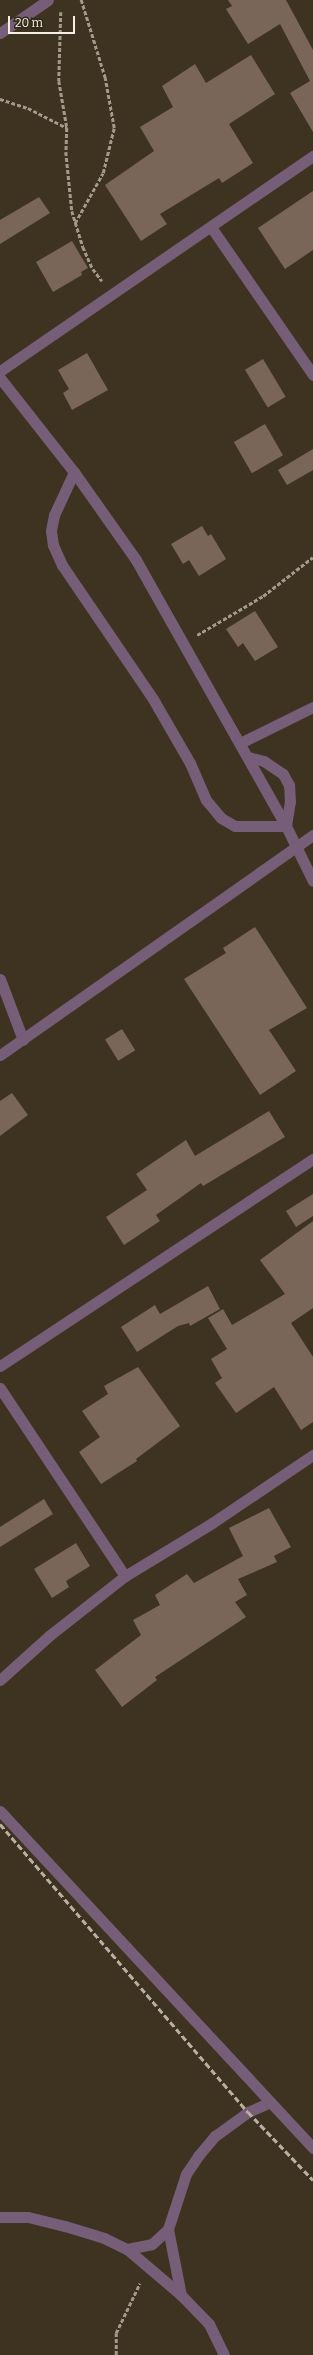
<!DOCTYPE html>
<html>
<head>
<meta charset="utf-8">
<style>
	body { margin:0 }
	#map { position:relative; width:313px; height:2355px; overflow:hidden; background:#3e3321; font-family:Bitter,serif }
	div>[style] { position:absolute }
	.building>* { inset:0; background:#796658; transform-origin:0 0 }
	.path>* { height:2.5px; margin-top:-1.25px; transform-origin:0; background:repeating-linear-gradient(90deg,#a29a8b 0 4px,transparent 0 6px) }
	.minor>* { height:11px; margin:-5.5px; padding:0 5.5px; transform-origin:5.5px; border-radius:5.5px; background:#765d78 }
	.rail>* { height:3px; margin-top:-1.5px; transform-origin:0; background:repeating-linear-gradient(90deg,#b8b0a3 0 6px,transparent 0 9px) }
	span { translate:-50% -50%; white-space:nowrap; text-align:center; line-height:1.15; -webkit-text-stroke:3.5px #332918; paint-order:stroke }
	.scale { position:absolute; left:8px; top:16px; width:67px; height:18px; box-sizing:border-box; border:2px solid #f5efe4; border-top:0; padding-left:5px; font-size:12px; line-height:14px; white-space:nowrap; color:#f5efe4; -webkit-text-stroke:3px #332918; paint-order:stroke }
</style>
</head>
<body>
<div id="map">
	<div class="building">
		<div style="clip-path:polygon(228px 0,286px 0,313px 50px,313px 132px,290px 93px,310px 81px,280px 24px,248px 44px,226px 9px,232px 6px)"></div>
		<div style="clip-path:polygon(251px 55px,275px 94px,229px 124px,253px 163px,222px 183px,219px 178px,160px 214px,167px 224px,141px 241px,105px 185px,154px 151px,140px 127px,173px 107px,162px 86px,195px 64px,206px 83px)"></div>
		<div style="clip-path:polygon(313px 191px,313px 250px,285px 269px,258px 228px)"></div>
		<div style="clip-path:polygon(39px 197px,50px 213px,0 244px,0 220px)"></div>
		<div style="clip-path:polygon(72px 241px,88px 268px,81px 272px,82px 275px,53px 292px,36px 262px)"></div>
		<div style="clip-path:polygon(87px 353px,108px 390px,72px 410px,63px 393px,69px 389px,58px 370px)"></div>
		<div style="left:263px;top:359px;width:44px;height:21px;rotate:59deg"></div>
		<div style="left:265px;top:424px;width:36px;height:36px;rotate:60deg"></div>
		<div style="clip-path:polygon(313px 449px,313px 470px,287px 485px,278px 470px)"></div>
		<div style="clip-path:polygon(202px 526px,208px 536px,211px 534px,226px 559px,199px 576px,189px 560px,183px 564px,171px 544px)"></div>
		<div style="clip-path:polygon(255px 611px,278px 647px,255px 661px,243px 643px,238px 647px,226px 629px)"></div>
		<div style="clip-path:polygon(255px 927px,307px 1008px,269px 1030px,296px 1071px,260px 1095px,184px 979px,226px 953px,223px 948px)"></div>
		<div style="left:122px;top:1029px;width:25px;height:20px;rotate:58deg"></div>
		<div style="clip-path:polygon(12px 1093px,28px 1115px,0 1136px,0 1101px)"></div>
		<div style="clip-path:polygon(269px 1111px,285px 1137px,203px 1186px,201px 1183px,156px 1215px,160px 1221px,124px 1245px,106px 1217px,147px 1190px,136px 1174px,186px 1140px,195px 1156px)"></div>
		<div style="clip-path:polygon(313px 1194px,313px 1216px,296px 1227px,286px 1211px)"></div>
		<div style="clip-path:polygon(313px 1221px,313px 1308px,291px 1323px,313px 1357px,313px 1422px,301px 1430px,274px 1387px,236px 1413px,215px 1383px,222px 1378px,211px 1359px,227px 1349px,208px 1318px,223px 1309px,232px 1325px,285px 1294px,260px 1260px)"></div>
		<div style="clip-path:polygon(208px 1286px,220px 1309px,190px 1326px,189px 1323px,178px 1326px,137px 1352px,121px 1327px,155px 1305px,160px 1314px)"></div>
		<div style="clip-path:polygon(138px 1367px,180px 1426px,136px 1459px,137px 1461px,101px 1484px,79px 1452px,100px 1437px,82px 1411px,108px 1394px,104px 1386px)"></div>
		<div style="clip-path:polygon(44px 1499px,53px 1514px,0 1547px,0 1527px)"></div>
		<div style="clip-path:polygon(269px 1508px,291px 1547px,274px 1556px,277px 1562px,238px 1579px,247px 1595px,235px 1602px,246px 1617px,155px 1677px,157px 1680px,122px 1707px,95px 1670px,141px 1635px,133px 1620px,160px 1605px,155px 1595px,187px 1574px,194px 1583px,243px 1556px,229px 1528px)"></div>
		<div style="clip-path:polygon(76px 1543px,90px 1566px,66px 1581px,69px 1587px,52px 1598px,34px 1569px)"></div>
	</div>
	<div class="path">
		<div style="left:61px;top:12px;width:69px;rotate:91.7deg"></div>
		<div style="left:59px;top:81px;width:48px;rotate:80.3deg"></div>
		<div style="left:67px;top:128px;width:24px;rotate:92deg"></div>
		<div style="left:66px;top:152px;width:59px;rotate:84.2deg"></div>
		<div style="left:72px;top:211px;width:38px;rotate:73deg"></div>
		<div style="left:83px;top:247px;width:24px;rotate:66deg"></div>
		<div style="left:93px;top:269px;width:15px;rotate:53deg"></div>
		<div style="left:0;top:99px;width:29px;rotate:18deg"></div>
		<div style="left:28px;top:108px;width:44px;rotate:27.1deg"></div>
		<div style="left:75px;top:223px;width:57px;rotate:-60.8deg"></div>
		<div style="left:103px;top:173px;width:46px;rotate:-76.3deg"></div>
		<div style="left:114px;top:128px;width:51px;rotate:-100.2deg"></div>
		<div style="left:105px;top:78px;width:82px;rotate:-107.1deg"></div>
		<div style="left:197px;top:635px;width:77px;rotate:-30.6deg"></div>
		<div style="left:263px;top:596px;width:63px;rotate:-38deg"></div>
		<div style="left:116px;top:2355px;width:22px;rotate:-90deg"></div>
		<div style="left:116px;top:2333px;width:55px;rotate:-64.4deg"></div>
	</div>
	<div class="minor">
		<div style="left:0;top:33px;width:58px;rotate:-34.5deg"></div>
		<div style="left:211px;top:227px;width:180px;rotate:55.4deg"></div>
		<div style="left:0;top:371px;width:380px;rotate:-34.5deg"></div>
		<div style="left:0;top:378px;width:120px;rotate:51.8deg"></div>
		<div style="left:74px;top:472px;width:108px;rotate:54.8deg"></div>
		<div style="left:136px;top:560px;width:305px;rotate:60.6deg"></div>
		<div style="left:286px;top:826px;width:61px;rotate:63.9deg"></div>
		<div style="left:74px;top:472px;width:47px;rotate:114.9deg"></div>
		<div style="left:54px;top:515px;width:16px;rotate:101deg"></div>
		<div style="left:51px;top:531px;width:14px;rotate:82deg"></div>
		<div style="left:53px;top:545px;width:22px;rotate:66deg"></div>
		<div style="left:62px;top:565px;width:162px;rotate:55.8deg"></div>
		<div style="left:153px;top:699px;width:74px;rotate:60deg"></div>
		<div style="left:190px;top:763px;width:40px;rotate:66.6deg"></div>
		<div style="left:206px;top:800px;width:23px;rotate:50deg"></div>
		<div style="left:221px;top:818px;width:16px;rotate:30deg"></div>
		<div style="left:235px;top:826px;width:51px"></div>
		<div style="left:286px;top:826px;width:24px;rotate:-81deg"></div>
		<div style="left:290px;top:802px;width:17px;rotate:-93deg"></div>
		<div style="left:289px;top:785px;width:13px;rotate:-119deg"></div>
		<div style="left:283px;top:774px;width:23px;rotate:-146deg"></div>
		<div style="left:264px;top:761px;width:16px;rotate:-166deg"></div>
		<div style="left:240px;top:743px;width:81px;rotate:-26.3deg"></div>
		<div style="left:0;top:979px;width:65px;rotate:69.3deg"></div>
		<div style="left:0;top:1055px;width:383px;rotate:-35.1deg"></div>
		<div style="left:0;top:1366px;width:375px;rotate:-33.5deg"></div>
		<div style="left:0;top:1388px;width:226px;rotate:56.4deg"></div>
		<div style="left:0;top:1680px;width:67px;rotate:-42deg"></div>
		<div style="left:50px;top:1635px;width:95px;rotate:-38.2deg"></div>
		<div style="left:125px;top:1576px;width:102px;rotate:-31.3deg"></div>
		<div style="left:212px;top:1523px;width:122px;rotate:-34deg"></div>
		<div style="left:0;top:1811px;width:460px;rotate:47.1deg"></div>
		<div style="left:0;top:2217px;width:28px"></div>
		<div style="left:28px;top:2217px;width:38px;rotate:14deg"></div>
		<div style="left:65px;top:2226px;width:41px;rotate:17.1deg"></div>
		<div style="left:104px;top:2238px;width:25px;rotate:26deg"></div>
		<div style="left:127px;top:2249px;width:25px;rotate:-11deg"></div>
		<div style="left:152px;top:2244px;width:22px;rotate:-43deg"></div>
		<div style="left:168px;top:2229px;width:58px;rotate:-71.9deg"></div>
		<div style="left:186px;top:2174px;width:22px;rotate:-56deg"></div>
		<div style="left:198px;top:2156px;width:26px;rotate:-50deg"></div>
		<div style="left:215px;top:2136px;width:41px;rotate:-36deg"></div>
		<div style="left:248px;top:2112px;width:24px;rotate:-24deg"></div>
		<div style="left:168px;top:2229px;width:67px;rotate:78.9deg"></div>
		<div style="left:127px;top:2249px;width:71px;rotate:40.4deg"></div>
		<div style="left:181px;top:2295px;width:40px;rotate:46deg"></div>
		<div style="left:209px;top:2324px;width:34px;rotate:64deg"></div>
	</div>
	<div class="rail">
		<div style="left:0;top:1824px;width:380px;rotate:49.3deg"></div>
		<div style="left:248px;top:2112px;width:94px;rotate:46.3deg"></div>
	</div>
	<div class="scale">20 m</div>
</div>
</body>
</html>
